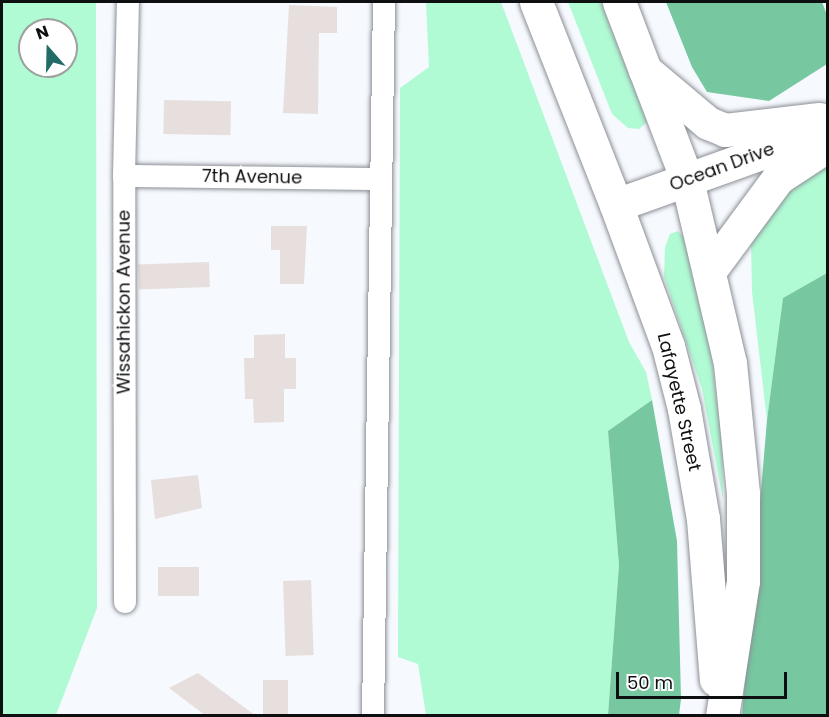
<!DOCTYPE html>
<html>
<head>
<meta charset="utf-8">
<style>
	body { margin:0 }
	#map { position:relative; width:829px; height:717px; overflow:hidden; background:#f6f9fe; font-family:Poppins,sans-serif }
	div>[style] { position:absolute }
	.green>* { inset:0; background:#b0fad4 }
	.forest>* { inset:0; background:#77c7a0 }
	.building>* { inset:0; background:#e7dfdd; transform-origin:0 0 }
	.roads { filter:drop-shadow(0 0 2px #8c9096) drop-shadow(0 0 2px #8c9096) }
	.street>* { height:22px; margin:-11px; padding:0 11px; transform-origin:11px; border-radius:11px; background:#fff }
	.secondary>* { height:33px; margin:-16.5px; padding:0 16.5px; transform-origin:16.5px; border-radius:16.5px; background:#fff }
	.primary>* { height:33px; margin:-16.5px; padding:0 16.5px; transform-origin:16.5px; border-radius:16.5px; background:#fff }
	span { translate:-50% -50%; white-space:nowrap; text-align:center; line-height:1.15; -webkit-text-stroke:4.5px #fff; paint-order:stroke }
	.street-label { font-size:18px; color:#0e0f11 }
	.frame { position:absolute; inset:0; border:3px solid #0e0f11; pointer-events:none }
	.north { position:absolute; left:18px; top:18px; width:60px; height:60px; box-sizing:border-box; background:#fff; border:2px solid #9f9fa0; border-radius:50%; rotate:340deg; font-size:16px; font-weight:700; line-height:24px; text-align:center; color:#0e0f11 }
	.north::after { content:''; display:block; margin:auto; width:21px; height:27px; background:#226c67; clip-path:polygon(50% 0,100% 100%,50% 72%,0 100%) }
	.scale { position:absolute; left:616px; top:672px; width:171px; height:27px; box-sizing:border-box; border:3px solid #0e0f11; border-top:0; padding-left:8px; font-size:18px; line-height:21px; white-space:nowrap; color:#0e0f11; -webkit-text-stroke:4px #fff; paint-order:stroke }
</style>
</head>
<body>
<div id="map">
	<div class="green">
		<div style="clip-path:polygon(evenodd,2px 2px,96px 2px,97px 608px,56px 715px,2px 715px,2px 2px,30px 30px,66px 30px,66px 66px,30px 66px,30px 30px)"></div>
		<div style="clip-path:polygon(426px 2px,501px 2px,629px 342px,646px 372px,652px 400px,608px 431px,619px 565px,608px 715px,426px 715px,418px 664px,398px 657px,400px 88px,429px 67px)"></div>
		<div style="clip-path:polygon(568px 2px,601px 2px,647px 122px,639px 129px,628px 128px,612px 114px)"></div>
		<div style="clip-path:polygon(827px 166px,827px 273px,783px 298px,767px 420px,752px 292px,751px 242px,775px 199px)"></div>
		<div style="clip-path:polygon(678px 231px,685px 238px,708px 328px,722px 443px,723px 500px,702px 389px,664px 277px,665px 247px,670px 234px)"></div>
	</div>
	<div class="forest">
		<div style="clip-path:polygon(666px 2px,822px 2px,827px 15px,827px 64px,769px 101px,707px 92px,692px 67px)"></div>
		<div style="clip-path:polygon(827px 273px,827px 715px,742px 716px,767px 420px,783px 298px)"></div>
		<div style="clip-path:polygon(652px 400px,677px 541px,681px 699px,679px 715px,608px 715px,619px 565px,608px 431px)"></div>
	</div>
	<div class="building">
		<div style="clip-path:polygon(289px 5px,337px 7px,337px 33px,319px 33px,318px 114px,283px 113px)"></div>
		<div style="left:164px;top:100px;width:67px;height:34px;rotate:1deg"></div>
		<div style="clip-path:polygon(271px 226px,307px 226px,304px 284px,280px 284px,280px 250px,271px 250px)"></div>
		<div style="left:209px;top:262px;width:25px;height:71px;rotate:88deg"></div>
		<div style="clip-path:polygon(285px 334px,285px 358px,296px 358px,296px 389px,284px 389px,284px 422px,254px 423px,253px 399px,245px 399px,244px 358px,254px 358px,254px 335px)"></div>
		<div style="clip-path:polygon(198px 475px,202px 508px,155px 519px,151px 480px)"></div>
		<div style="left:199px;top:567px;width:29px;height:41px;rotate:90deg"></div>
		<div style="left:311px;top:580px;width:75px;height:28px;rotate:88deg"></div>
		<div style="clip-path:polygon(198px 673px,256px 716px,206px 716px,169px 688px)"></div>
		<div style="left:263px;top:680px;width:25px;height:36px"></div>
	</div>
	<div class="roads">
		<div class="street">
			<div style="left:124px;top:176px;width:257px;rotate:0.7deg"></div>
			<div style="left:125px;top:602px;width:426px;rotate:-90.1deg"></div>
			<div style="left:124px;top:176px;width:174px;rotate:-88.7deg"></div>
			<div style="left:373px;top:716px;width:714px;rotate:-89.12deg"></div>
		</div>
		<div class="secondary">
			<div style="left:645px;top:70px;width:118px;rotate:69.1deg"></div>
			<div style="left:687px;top:180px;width:188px;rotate:76.8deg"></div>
			<div style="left:730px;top:363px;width:131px;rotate:84.3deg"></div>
			<div style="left:743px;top:493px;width:88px;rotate:90deg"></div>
			<div style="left:743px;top:581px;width:137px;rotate:98.8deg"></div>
			<div style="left:616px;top:205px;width:150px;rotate:69.8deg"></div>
			<div style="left:668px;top:346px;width:65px;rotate:75.7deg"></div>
			<div style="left:684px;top:409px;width:112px;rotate:80.2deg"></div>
			<div style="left:703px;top:519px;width:161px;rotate:85.4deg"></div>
		</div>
		<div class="primary">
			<div style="left:536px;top:2px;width:218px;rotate:68.5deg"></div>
			<div style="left:616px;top:205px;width:225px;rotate:-19.7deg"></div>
			<div style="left:619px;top:2px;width:73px;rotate:69.1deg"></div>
			<div style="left:645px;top:70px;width:82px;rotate:40.1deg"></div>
			<div style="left:708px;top:123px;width:18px;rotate:22deg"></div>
			<div style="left:725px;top:130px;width:95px;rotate:-6.7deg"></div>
			<div style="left:711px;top:269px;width:113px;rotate:-53.6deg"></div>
			<div style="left:778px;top:178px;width:60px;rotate:-33.4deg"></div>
		</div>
	</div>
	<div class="street-label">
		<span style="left:722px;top:167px;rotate:-20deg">Ocean Drive</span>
		<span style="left:252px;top:177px;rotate:1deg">7th Avenue</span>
		<span style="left:124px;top:302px;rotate:-90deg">Wissahickon Avenue</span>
		<span style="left:679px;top:402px;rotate:77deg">Lafayette Street</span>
	</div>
	<div class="frame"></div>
	<div class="north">N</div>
	<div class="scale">50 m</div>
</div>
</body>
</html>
